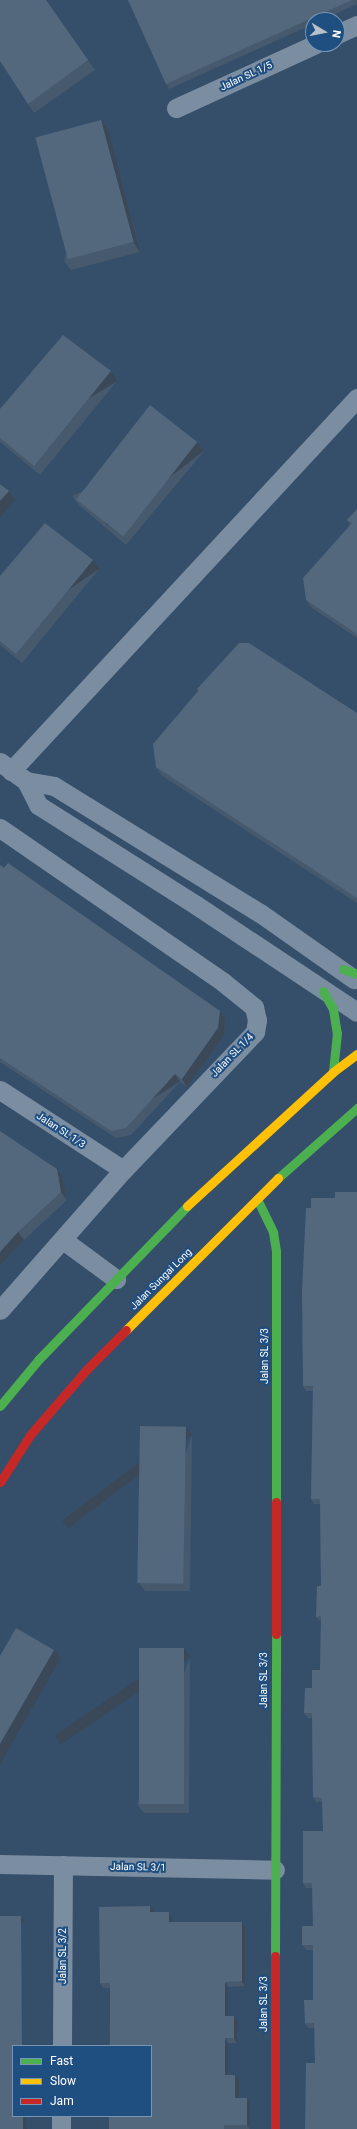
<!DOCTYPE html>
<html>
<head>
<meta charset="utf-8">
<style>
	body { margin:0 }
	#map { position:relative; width:357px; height:2129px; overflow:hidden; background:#354f6b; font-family:Roboto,sans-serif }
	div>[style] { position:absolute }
	.street>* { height:19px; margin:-9.5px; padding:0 9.5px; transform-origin:9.5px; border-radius:9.5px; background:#7b8da1 }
	.fast>* { height:9px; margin:-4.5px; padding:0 4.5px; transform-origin:4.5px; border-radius:4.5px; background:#4caf50 }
	.slow>* { height:9px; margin:-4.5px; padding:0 4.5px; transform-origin:4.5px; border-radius:4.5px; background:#ffc107 }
	.jam>* { height:9px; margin:-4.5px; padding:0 4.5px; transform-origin:4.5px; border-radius:4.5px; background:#c62828 }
	.wall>* { inset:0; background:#47596c }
	.shaded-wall>* { inset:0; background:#3a4858; transform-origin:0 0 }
	.building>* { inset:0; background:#53677d; transform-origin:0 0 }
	span { translate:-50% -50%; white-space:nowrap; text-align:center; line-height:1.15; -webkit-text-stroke:4px #1f4e81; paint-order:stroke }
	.street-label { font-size:10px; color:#fff }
	.legend { position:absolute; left:12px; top:2045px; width:140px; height:72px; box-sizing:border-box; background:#1f4e81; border:1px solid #7995b3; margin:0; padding:5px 7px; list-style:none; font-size:12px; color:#fff }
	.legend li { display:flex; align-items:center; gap:8px; height:20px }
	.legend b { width:20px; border:1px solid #7995b3 }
	.north { position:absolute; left:305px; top:12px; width:40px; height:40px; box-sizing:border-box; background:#1f4e81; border:1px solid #7995b3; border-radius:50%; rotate:100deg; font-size:11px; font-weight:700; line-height:16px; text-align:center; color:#fff }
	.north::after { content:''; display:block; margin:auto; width:14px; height:18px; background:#b8c1cb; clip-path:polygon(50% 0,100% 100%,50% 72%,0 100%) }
</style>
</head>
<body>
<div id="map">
	<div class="street">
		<div style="left:337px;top:34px;width:22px;rotate:-24deg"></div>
		<div style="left:176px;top:108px;width:154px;rotate:-24.6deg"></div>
		<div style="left:0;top:762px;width:32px;rotate:36deg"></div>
		<div style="left:26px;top:781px;width:28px;rotate:10deg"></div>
		<div style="left:54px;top:786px;width:242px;rotate:31.7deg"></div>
		<div style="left:260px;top:913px;width:115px;rotate:35.1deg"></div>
		<div style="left:11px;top:771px;width:509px;rotate:-47.15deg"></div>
		<div style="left:26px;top:781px;width:27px;rotate:63deg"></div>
		<div style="left:38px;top:805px;width:187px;rotate:32.3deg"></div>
		<div style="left:196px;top:905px;width:193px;rotate:33.6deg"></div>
		<div style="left:0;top:828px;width:271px;rotate:34.6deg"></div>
		<div style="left:223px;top:982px;width:40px;rotate:39deg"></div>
		<div style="left:254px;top:1007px;width:13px;rotate:77deg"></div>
		<div style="left:257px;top:1020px;width:12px;rotate:99deg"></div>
		<div style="left:255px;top:1032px;width:191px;rotate:133.7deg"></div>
		<div style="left:123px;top:1170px;width:186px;rotate:131.3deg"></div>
		<div style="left:0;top:1090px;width:147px;rotate:33deg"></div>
		<div style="left:63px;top:1240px;width:66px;rotate:36.3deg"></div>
		<div style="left:0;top:1864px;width:275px;rotate:1.2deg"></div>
		<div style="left:62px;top:2046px;width:181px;rotate:-89.7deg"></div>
		<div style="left:61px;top:2129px;width:13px;rotate:-90deg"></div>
	</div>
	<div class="fast">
		<div style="left:343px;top:969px;width:15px;rotate:20deg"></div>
		<div style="left:323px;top:991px;width:21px;rotate:61deg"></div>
		<div style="left:333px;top:1009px;width:24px;rotate:81deg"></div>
		<div style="left:337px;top:1033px;width:39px;rotate:96deg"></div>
		<div style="left:278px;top:1178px;width:106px;rotate:-41.5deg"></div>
		<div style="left:257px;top:1199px;width:37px;rotate:64deg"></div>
		<div style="left:273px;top:1232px;width:19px;rotate:81deg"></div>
		<div style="left:276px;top:1251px;width:251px;rotate:90deg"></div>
		<div style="left:0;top:1406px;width:60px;rotate:-50.4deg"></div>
		<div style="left:38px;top:1360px;width:214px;rotate:-45.9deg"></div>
		<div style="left:275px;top:1956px;width:322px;rotate:-89.8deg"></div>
	</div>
	<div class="slow">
		<div style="left:187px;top:1206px;width:198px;rotate:-42.5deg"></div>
		<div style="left:333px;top:1072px;width:30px;rotate:-37deg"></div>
		<div style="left:126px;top:1330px;width:215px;rotate:-45deg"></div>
	</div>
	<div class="jam">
		<div style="left:0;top:1482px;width:56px;rotate:-57.4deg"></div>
		<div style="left:30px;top:1435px;width:87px;rotate:-49.2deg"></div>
		<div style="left:87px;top:1369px;width:55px;rotate:-45deg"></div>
		<div style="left:276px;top:1634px;width:132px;rotate:-90deg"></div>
		<div style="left:275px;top:2129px;width:173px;rotate:-90deg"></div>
	</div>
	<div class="wall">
		<div style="clip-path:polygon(46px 0,95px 70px,34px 113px,28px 104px)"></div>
		<div style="clip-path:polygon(128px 0,357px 0,357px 4px,322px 20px,313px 20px,313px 24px,169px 89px,166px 84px)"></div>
		<div style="clip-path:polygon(101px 120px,108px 129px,140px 252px,71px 270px,64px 261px)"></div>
		<div style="clip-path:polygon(117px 381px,40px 475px,0 442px,0 409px)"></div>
		<div style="clip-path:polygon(197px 442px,204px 451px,126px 545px,79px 505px,72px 496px)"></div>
		<div style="clip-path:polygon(357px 509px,357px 638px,312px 608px,306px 600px,350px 524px,347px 520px)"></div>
		<div style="clip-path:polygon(99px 569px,22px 663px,0 645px,0 576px)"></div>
		<div style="clip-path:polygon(197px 689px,357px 713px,357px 903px,161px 775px,156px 767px,198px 691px)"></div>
		<div style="clip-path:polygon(0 865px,225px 1019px,224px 1036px,187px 1087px,180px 1082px,131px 1135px,116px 1138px,0 1062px)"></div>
		<div style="clip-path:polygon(0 1131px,62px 1177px,67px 1200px,24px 1240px,0 1265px)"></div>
		<div style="clip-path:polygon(357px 1192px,315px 2063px,315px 2028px,308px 2028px,305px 2023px,313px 2000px,313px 1950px,306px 1950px,302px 1945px,313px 1926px,312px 1888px,306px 1888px,303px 1883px,323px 1831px,322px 1802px,316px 1802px,313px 1797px,312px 1718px,308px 1718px,304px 1713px,312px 1688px,320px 1670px,321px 1621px,320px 1621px,316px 1617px,321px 1586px,320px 1504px,314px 1504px,311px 1499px,313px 1391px,306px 1391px,303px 1386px,311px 1208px,335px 1198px)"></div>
		<div style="clip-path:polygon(192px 1435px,190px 1591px,145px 1591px,139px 1583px)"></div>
		<div style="clip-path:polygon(190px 1657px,189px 1813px,144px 1813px,137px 1804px)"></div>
		<div style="clip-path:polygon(154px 1911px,154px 1912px,172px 1917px,172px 1922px,242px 1922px,245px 1927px,245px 1986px,228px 1987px,228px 2016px,238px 2021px,237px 2043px,228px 2043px,228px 2075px,235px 2075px,239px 2079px,239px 2098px,247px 2098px,250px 2103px,250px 2129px,109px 2129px,110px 1988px,103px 1988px,100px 1983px)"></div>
	</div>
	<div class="shaded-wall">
		<div style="clip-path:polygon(101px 120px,108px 129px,140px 252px,133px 242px)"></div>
		<div style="left:111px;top:371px;width:12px;height:122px;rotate:59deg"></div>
		<div style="left:197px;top:442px;width:11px;height:122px;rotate:52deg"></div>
		<div style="clip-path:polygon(9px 491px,15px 500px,0 518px,0 501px)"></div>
		<div style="left:93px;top:560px;width:11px;height:122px;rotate:56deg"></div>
		<div style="clip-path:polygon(220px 1011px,225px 1019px,224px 1036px,187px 1087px,182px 1079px)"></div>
		<div style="left:175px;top:1074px;width:9px;height:73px;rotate:58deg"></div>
		<div style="clip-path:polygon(57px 1169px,62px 1177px,67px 1200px,61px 1192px)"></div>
		<div style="clip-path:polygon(18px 1232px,24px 1240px,0 1265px,0 1252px)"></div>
		<div style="left:186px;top:1427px;width:10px;height:155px;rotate:53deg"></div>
		<div style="left:184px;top:1648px;width:11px;height:156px;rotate:56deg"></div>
		<div style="clip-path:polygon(54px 1650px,60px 1659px,0 1764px,0 1744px)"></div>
		<div style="clip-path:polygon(150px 1906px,154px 1911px,154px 1917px,150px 1912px)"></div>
		<div style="clip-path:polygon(169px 1912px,172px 1917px,172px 1927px,169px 1922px)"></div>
		<div style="left:21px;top:1916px;width:6px;height:130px;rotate:51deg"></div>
		<div style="clip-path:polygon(242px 1922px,245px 1927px,245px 1986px,242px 1981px)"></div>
		<div style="clip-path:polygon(225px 1982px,228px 1987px,228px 2021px,225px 2016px)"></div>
		<div style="clip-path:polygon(234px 2016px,238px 2021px,237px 2043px,234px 2038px)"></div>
		<div style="clip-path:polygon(225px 2038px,228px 2043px,228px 2079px,225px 2075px)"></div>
		<div style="clip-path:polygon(235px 2075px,239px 2079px,239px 2103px,235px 2098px)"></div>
		<div style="clip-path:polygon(247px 2098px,250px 2103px,250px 2129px,247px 2125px)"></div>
		<div style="clip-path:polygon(23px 2116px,26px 2116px,27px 2129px,23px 2129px)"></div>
	</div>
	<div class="building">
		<div style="clip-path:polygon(0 0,46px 0,88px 60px,28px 104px,0 61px)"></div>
		<div style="clip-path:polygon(128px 0,352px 0,166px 84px)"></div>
		<div style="left:101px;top:120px;width:126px;height:68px;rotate:75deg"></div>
		<div style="clip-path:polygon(63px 335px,111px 371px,34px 466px,0 438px,0 409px)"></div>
		<div style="left:150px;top:405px;width:60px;height:120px;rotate:38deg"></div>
		<div style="clip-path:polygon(0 484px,9px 491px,0 501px)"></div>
		<div style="clip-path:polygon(357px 509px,357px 634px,306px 600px,303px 578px,352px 523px,347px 520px)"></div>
		<div style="clip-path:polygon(45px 523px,93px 560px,16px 654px,0 641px,0 576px)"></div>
		<div style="clip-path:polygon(239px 643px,249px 643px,357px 713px,357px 898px,156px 767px,153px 744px,199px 690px,197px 689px)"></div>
		<div style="clip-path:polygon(8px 863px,220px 1011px,218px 1028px,182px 1079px,175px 1074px,126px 1128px,111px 1131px,0 1058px,0 865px,4px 868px)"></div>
		<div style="clip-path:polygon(0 1131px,57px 1169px,61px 1192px,18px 1232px,0 1252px)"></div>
		<div style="clip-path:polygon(335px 1192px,357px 1192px,357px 2129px,305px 2129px,306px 2063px,315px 2063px,314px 2023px,305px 2023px,304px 2000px,313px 2000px,313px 1945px,302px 1945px,302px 1926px,313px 1926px,312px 1883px,303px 1883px,303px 1831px,323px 1831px,322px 1798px,313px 1797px,312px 1713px,304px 1713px,305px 1688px,312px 1688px,312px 1670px,320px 1670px,321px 1616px,316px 1617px,317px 1586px,321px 1586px,320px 1499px,311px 1499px,313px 1386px,303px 1386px,302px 1291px,306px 1208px,311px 1208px,311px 1198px,335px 1198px)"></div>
		<div style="left:140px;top:1426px;width:46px;height:157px;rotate:1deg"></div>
		<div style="clip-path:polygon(16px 1628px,54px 1650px,0 1744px,0 1656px)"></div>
		<div style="left:139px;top:1648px;width:45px;height:156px"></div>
		<div style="clip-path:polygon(150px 1906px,150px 1912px,169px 1912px,169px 1922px,242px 1922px,242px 1981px,225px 1982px,225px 2016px,234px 2016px,234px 2038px,225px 2038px,225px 2075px,235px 2075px,235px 2098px,247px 2098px,247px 2125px,224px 2125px,224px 2129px,109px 2129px,109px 2116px,151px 2116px,151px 2046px,110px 2046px,110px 1983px,100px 1983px,99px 1907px)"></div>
		<div style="clip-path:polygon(0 1916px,21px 1916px,22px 2046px,13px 2046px,13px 2116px,23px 2116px,23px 2129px,0 2129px)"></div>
	</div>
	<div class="street-label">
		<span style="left:246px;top:76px;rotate:-25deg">Jalan SL 1/5</span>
		<span style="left:232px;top:1055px;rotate:-46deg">Jalan SL 1/4</span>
		<span style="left:61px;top:1130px;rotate:33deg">Jalan SL 1/3</span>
		<span style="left:161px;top:1279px;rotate:-45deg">Jalan Sungai Long</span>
		<span style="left:265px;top:1356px;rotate:-90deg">Jalan SL 3/3</span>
		<span style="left:264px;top:1680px;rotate:-90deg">Jalan SL 3/3</span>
		<span style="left:138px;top:1867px;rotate:1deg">Jalan SL 3/1</span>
		<span style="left:63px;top:1956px;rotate:-90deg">Jalan SL 3/2</span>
		<span style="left:264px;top:2004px;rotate:-90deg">Jalan SL 3/3</span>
	</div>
	<ul class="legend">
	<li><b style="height:5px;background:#4caf50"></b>Fast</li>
	<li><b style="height:5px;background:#ffc107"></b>Slow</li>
	<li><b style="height:5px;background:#c62828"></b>Jam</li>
	</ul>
	<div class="north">N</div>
</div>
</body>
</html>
